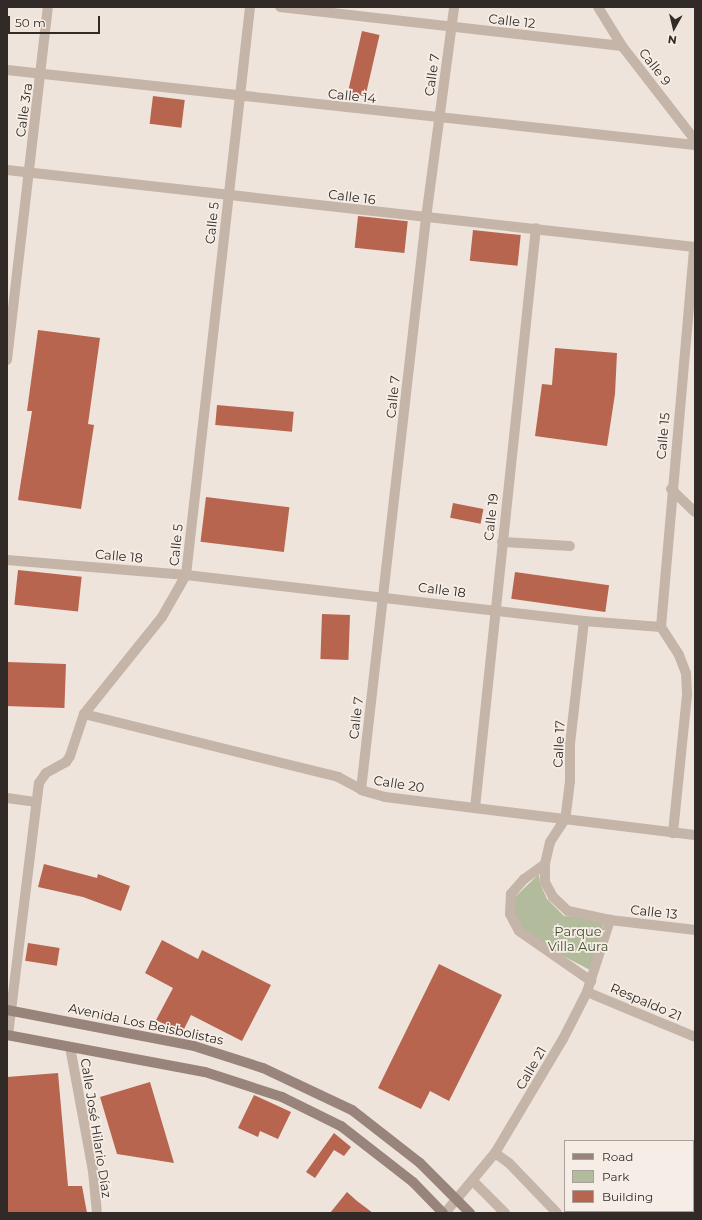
<!DOCTYPE html>
<html>
<head>
<meta charset="utf-8">
<style>
	body { margin:0 }
	#map { position:relative; width:702px; height:1220px; overflow:hidden; background:#eee4db; font-family:Montserrat,sans-serif }
	div>[style] { position:absolute }
	.green>* { inset:0; background:#b2bb9c }
	.building>* { inset:0; background:#b7654f; transform-origin:0 0 }
	.minor>* { height:10px; margin:-5px; padding:0 5px; transform-origin:5px; border-radius:5px; background:#c5b4a8 }
	.secondary>* { height:10px; margin:-5px; padding:0 5px; transform-origin:5px; border-radius:5px; background:#98847a }
	span { translate:-50% -50%; white-space:nowrap; text-align:center; line-height:1.15; -webkit-text-stroke:3.5px #f6eee6; paint-order:stroke }
	.street-label { font-size:13px; color:#322a27 }
	.park-label { font-size:13px; color:#434e2e }
	.frame { position:absolute; inset:0; border:8px solid #322a27; pointer-events:none }
	.legend { position:absolute; left:564px; top:1140px; width:130px; height:72px; box-sizing:border-box; background:#f6eee6; border:1px solid #a8a09a; margin:0; padding:5px 7px; list-style:none; font-size:12px; color:#322a27 }
	.legend li { display:flex; align-items:center; gap:8px; height:20px }
	.legend b { width:20px; border:1px solid #a8a09a }
	.north { position:absolute; left:654px; top:8px; width:40px; height:40px; -webkit-text-stroke:3px #f6eee6; paint-order:stroke; rotate:188deg; font-size:11px; font-weight:700; line-height:16px; text-align:center; color:#322a27 }
	.north::after { content:''; display:block; margin:auto; width:14px; height:18px; background:#322a27; clip-path:polygon(50% 0,100% 100%,50% 72%,0 100%) }
	.scale { position:absolute; left:8px; top:16px; width:92px; height:18px; box-sizing:border-box; border:2px solid #322a27; border-top:0; padding-left:5px; font-size:12px; line-height:14px; white-space:nowrap; color:#322a27; -webkit-text-stroke:3px #f6eee6; paint-order:stroke }
</style>
</head>
<body>
<div id="map">
	<div class="green">
		<div style="clip-path:polygon(539px 874px,540px 883px,547px 899px,564px 916px,604px 920px,592px 971px,550px 949px,522px 929px,514px 913px,515px 897px)"></div>
	</div>
	<div class="building">
		<div style="left:362px;top:31px;width:18px;height:63px;rotate:13deg"></div>
		<div style="left:153px;top:96px;width:32px;height:28px;rotate:7deg"></div>
		<div style="left:358px;top:216px;width:50px;height:32px;rotate:6deg"></div>
		<div style="left:473px;top:230px;width:48px;height:31px;rotate:6deg"></div>
		<div style="clip-path:polygon(38px 330px,100px 338px,88px 424px,94px 425px,81px 509px,18px 500px,32px 411px,27px 411px)"></div>
		<div style="clip-path:polygon(555px 348px,617px 353px,615px 394px,607px 446px,535px 436px,542px 384px,552px 385px)"></div>
		<div style="left:217px;top:405px;width:77px;height:20px;rotate:5deg"></div>
		<div style="left:206px;top:497px;width:84px;height:45px;rotate:7deg"></div>
		<div style="left:453px;top:503px;width:31px;height:15px;rotate:11deg"></div>
		<div style="left:18px;top:570px;width:64px;height:35px;rotate:6deg"></div>
		<div style="left:515px;top:572px;width:95px;height:27px;rotate:8deg"></div>
		<div style="left:322px;top:614px;width:28px;height:45px;rotate:2deg"></div>
		<div style="left:7px;top:662px;width:59px;height:44px;rotate:2deg"></div>
		<div style="clip-path:polygon(44px 864px,97px 878px,98px 874px,130px 886px,121px 911px,83px 897px,38px 887px)"></div>
		<div style="clip-path:polygon(162px 940px,198px 959px,202px 950px,271px 985px,242px 1041px,191px 1015px,182px 1033px,156px 1020px,173px 988px,145px 973px)"></div>
		<div style="left:28px;top:943px;width:32px;height:18px;rotate:9deg"></div>
		<div style="clip-path:polygon(439px 964px,502px 995px,449px 1101px,430px 1091px,421px 1109px,378px 1088px)"></div>
		<div style="clip-path:polygon(58px 1073px,68px 1186px,82px 1186px,87px 1213px,7px 1213px,7px 1077px)"></div>
		<div style="clip-path:polygon(150px 1082px,174px 1163px,117px 1154px,100px 1097px)"></div>
		<div style="clip-path:polygon(254px 1095px,291px 1112px,278px 1139px,260px 1131px,258px 1137px,238px 1128px)"></div>
		<div style="clip-path:polygon(334px 1133px,351px 1147px,344px 1156px,334px 1150px,315px 1178px,306px 1172px)"></div>
		<div style="clip-path:polygon(347px 1192px,357px 1201px,373px 1213px,330px 1213px)"></div>
	</div>
	<div class="minor">
		<div style="left:280px;top:7px;width:344px;rotate:6.5deg"></div>
		<div style="left:598px;top:7px;width:46px;rotate:58.4deg"></div>
		<div style="left:622px;top:46px;width:119px;rotate:52.2deg"></div>
		<div style="left:7px;top:70px;width:692px;rotate:6.22deg"></div>
		<div style="left:7px;top:170px;width:692px;rotate:6.39deg"></div>
		<div style="left:7px;top:360px;width:355px;rotate:-83.4deg"></div>
		<div style="left:671px;top:489px;width:33px;rotate:44deg"></div>
		<div style="left:502px;top:542px;width:68px;rotate:3.4deg"></div>
		<div style="left:7px;top:560px;width:180px;rotate:4.8deg"></div>
		<div style="left:186px;top:575px;width:401px;rotate:6.6deg"></div>
		<div style="left:584px;top:621px;width:77px;rotate:4.5deg"></div>
		<div style="left:584px;top:621px;width:124px;rotate:96.5deg"></div>
		<div style="left:570px;top:744px;width:37px;rotate:90deg"></div>
		<div style="left:570px;top:781px;width:38px;rotate:97deg"></div>
		<div style="left:565px;top:819px;width:27px;rotate:123deg"></div>
		<div style="left:550px;top:842px;width:23px;rotate:103deg"></div>
		<div style="left:545px;top:864px;width:18px;rotate:90deg"></div>
		<div style="left:545px;top:882px;width:17px;rotate:62deg"></div>
		<div style="left:553px;top:897px;width:21px;rotate:43deg"></div>
		<div style="left:568px;top:911px;width:43px;rotate:12.1deg"></div>
		<div style="left:610px;top:920px;width:86px;rotate:6.7deg"></div>
		<div style="left:661px;top:627px;width:381px;rotate:-85deg"></div>
		<div style="left:661px;top:627px;width:33px;rotate:57deg"></div>
		<div style="left:679px;top:655px;width:19px;rotate:69deg"></div>
		<div style="left:686px;top:673px;width:22px;rotate:87deg"></div>
		<div style="left:687px;top:695px;width:139px;rotate:95.8deg"></div>
		<div style="left:84px;top:714px;width:262px;rotate:13.9deg"></div>
		<div style="left:338px;top:777px;width:30px;rotate:28deg"></div>
		<div style="left:364px;top:791px;width:22px;rotate:16deg"></div>
		<div style="left:385px;top:797px;width:312px;rotate:7deg"></div>
		<div style="left:361px;top:790px;width:576px;rotate:-83.52deg"></div>
		<div style="left:426px;top:218px;width:213px;rotate:-82.4deg"></div>
		<div style="left:7px;top:798px;width:28px;rotate:8deg"></div>
		<div style="left:475px;top:808px;width:583px;rotate:-84deg"></div>
		<div style="left:545px;top:864px;width:26px;rotate:144deg"></div>
		<div style="left:524px;top:879px;width:20px;rotate:131deg"></div>
		<div style="left:511px;top:894px;width:20px;rotate:93deg"></div>
		<div style="left:510px;top:914px;width:19px;rotate:62deg"></div>
		<div style="left:519px;top:931px;width:88px;rotate:34.8deg"></div>
		<div style="left:587px;top:992px;width:117px;rotate:22.6deg"></div>
		<div style="left:8px;top:1035px;width:254px;rotate:-83deg"></div>
		<div style="left:39px;top:783px;width:12px;rotate:-55deg"></div>
		<div style="left:46px;top:773px;width:23px;rotate:-29deg"></div>
		<div style="left:66px;top:762px;width:7px;rotate:-56deg"></div>
		<div style="left:70px;top:756px;width:44px;rotate:-71.6deg"></div>
		<div style="left:84px;top:714px;width:124px;rotate:-51.2deg"></div>
		<div style="left:162px;top:617px;width:48px;rotate:-60.3deg"></div>
		<div style="left:186px;top:575px;width:572px;rotate:-83.57deg"></div>
		<div style="left:70px;top:1047px;width:126px;rotate:79.5deg"></div>
		<div style="left:93px;top:1171px;width:42px;rotate:84.6deg"></div>
		<div style="left:495px;top:1153px;width:17px;rotate:36deg"></div>
		<div style="left:509px;top:1163px;width:69px;rotate:46.2deg"></div>
		<div style="left:693px;top:1175px;width:2px"></div>
		<div style="left:474px;top:1182px;width:44px;rotate:45deg"></div>
		<div style="left:445px;top:1213px;width:78px;rotate:-50.2deg"></div>
		<div style="left:495px;top:1153px;width:133px;rotate:-59.2deg"></div>
		<div style="left:563px;top:1039px;width:53px;rotate:-62.9deg"></div>
		<div style="left:587px;top:992px;width:76px;rotate:-72.3deg"></div>
	</div>
	<div class="secondary">
		<div style="left:7px;top:1010px;width:190px;rotate:10.9deg"></div>
		<div style="left:194px;top:1046px;width:72px;rotate:17.7deg"></div>
		<div style="left:263px;top:1068px;width:98px;rotate:25.3deg"></div>
		<div style="left:352px;top:1110px;width:86px;rotate:37.9deg"></div>
		<div style="left:420px;top:1163px;width:71px;rotate:45deg"></div>
		<div style="left:7px;top:1035px;width:201px;rotate:10.6deg"></div>
		<div style="left:205px;top:1072px;width:81px;rotate:18deg"></div>
		<div style="left:282px;top:1097px;width:66px;rotate:26.2deg"></div>
		<div style="left:341px;top:1126px;width:91px;rotate:37.9deg"></div>
		<div style="left:413px;top:1182px;width:43px;rotate:45.9deg"></div>
	</div>
	<div class="street-label">
		<span style="left:512px;top:21px;rotate:6deg">Calle 12</span>
		<span style="left:655px;top:67px;rotate:52deg">Calle 9</span>
		<span style="left:432px;top:75px;rotate:-82deg">Calle 7</span>
		<span style="left:352px;top:96px;rotate:6deg">Calle 14</span>
		<span style="left:24px;top:110px;rotate:-82deg">Calle 3ra</span>
		<span style="left:352px;top:197px;rotate:7deg">Calle 16</span>
		<span style="left:212px;top:223px;rotate:-84deg">Calle 5</span>
		<span style="left:393px;top:397px;rotate:-84deg">Calle 7</span>
		<span style="left:663px;top:436px;rotate:-85deg">Calle 15</span>
		<span style="left:491px;top:517px;rotate:-84deg">Calle 19</span>
		<span style="left:176px;top:545px;rotate:-84deg">Calle 5</span>
		<span style="left:119px;top:556px;rotate:5deg">Calle 18</span>
		<span style="left:442px;top:590px;rotate:7deg">Calle 18</span>
		<span style="left:356px;top:718px;rotate:-83deg">Calle 7</span>
		<span style="left:559px;top:744px;rotate:-87deg">Calle 17</span>
		<span style="left:399px;top:784px;rotate:9deg">Calle 20</span>
		<span style="left:654px;top:912px;rotate:6deg">Calle 13</span>
		<span style="left:646px;top:1002px;rotate:23deg">Respaldo 21</span>
		<span style="left:146px;top:1024px;rotate:12deg">Avenida Los Beisbolistas</span>
		<span style="left:531px;top:1068px;rotate:-60deg">Calle 21</span>
		<span style="left:96px;top:1128px;rotate:81deg">Calle José Hilario Díaz</span>
	</div>
	<div class="park-label">
		<span style="left:578px;top:939px">Parque<br>Villa Aura</span>
	</div>
	<div class="frame"></div>
	<ul class="legend">
	<li><b style="height:5px;background:#98847a"></b>Road</li>
	<li><b style="height:11px;background:#b2bb9c"></b>Park</li>
	<li><b style="height:11px;background:#b7654f"></b>Building</li>
	</ul>
	<div class="north">N</div>
	<div class="scale">50 m</div>
</div>
</body>
</html>
